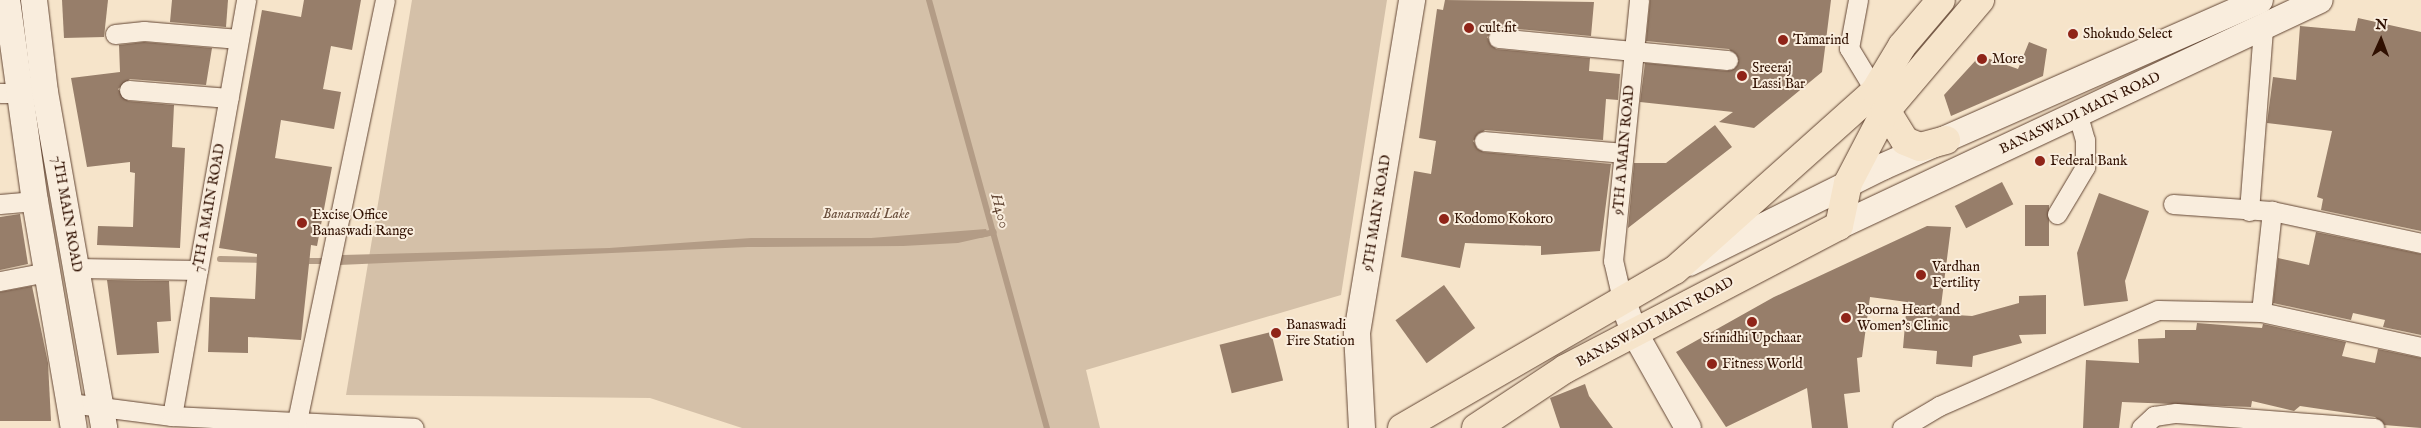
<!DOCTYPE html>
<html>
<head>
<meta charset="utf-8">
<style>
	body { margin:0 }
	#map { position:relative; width:2421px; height:428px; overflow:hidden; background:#f6e4ca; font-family:"IM FELL English",serif }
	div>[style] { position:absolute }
	.green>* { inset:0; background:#d4c0a8 }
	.water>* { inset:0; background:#b39c86 }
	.stream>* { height:6px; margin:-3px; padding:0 3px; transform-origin:3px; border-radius:3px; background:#b39c86 }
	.building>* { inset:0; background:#977e6a; transform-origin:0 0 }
	.roads { filter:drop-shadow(0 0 1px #624533) drop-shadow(0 0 1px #624533) }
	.street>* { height:19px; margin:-9.5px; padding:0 9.5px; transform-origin:9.5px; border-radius:9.5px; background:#f9eddd }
	.secondary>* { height:26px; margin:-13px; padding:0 13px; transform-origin:13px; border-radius:13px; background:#f9eddd }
	.primary>* { height:28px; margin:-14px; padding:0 14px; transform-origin:14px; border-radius:14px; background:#f6e4ca }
	.dots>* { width:14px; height:14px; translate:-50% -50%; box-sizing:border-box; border:2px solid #f9eddd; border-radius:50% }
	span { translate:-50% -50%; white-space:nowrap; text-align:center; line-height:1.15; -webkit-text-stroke:4px #f9eddd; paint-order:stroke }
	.poi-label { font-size:14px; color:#301001 }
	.left { translate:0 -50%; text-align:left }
	.street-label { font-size:14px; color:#301001 }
	.park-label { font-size:14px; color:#694e3b; font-style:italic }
	.water-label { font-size:15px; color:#644836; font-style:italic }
	.north { position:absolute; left:2356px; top:15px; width:50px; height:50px; -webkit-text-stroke:4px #f9eddd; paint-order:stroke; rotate:2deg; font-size:14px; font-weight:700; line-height:20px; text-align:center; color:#301001 }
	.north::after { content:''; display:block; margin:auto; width:18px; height:22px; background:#301001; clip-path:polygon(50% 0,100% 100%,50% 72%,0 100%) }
</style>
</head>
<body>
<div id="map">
	<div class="green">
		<div style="clip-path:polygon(412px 0,1387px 0,1341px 295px,1086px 370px,1100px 428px,742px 428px,650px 398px,346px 395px)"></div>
	</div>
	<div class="water">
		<div style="clip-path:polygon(986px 229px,989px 236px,958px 243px,903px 246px,748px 247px,339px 265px,342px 255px,609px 248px,751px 238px,871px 238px)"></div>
	</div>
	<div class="stream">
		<div style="left:929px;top:0;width:444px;rotate:74.6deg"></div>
		<div style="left:980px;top:235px;width:14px;rotate:-12deg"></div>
		<div style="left:220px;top:259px;width:43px;rotate:1.3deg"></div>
		<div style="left:301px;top:261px;width:27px"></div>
	</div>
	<div class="building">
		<div style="clip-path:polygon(62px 0,108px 0,104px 37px,64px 38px)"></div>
		<div style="clip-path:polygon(172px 0,228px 0,226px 27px,170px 22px)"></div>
		<div style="clip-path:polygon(304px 0,361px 0,352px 50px,331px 46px,323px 89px,341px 92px,334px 129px,281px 120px,275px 158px,332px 167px,317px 246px,311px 245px,301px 340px,248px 337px,248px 353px,208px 352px,210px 297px,255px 299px,257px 254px,219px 248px,262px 10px,301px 17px)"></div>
		<div style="clip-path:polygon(1445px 0,1594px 2px,1591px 36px,1499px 27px,1487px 37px,1496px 49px,1590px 58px,1589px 71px,1620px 74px,1618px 100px,1606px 99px,1603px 140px,1485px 130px,1473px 141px,1483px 152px,1611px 164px,1600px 251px,1541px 255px,1541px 246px,1465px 243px,1460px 268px,1401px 257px,1414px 171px,1431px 174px,1436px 141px,1419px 138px,1437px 9px,1443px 10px)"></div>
		<div style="clip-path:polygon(1650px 0,1831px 0,1822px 72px,1754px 128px,1719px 122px,1733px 112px,1640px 102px,1645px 63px,1727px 71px,1739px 61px,1729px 49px,1646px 41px)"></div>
		<div style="clip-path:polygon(2358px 18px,2421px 32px,2421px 231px,2321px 210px,2323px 199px,2317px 197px,2332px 131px,2267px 123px,2273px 77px,2296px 80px,2300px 26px,2355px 31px)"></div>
		<div style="clip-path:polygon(144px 42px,212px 48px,206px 85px,130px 79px,118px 89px,128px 101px,174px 105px,172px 147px,185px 148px,180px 248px,97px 245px,98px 226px,133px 227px,135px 173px,130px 172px,130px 162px,87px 167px,71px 78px,120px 72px,119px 45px)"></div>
		<div style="clip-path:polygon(2029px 42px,2047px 49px,2043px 76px,1951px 116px,1944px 95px,1976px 60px,1984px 57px,2018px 69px)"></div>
		<div style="clip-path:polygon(1715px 125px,1732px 147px,1628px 228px,1634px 163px,1666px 163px)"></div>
		<div style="left:2002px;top:182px;width:25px;height:53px;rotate:63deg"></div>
		<div style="clip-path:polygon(2099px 193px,2149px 211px,2125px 281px,2128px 301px,2084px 306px,2077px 253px)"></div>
		<div style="left:2025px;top:205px;width:24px;height:41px"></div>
		<div style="clip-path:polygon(20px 214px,28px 264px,0 270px,0 217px)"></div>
		<div style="clip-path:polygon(1927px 226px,1951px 227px,1940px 314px,1972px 316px,2019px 303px,2019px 296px,2046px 295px,2046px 334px,2019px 335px,2022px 343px,1973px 356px,1972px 367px,1936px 364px,1937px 351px,1903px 348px,1907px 302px,1870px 297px,1862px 357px,1857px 358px,1860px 392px,1844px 394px,1848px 428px,1812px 428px,1807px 388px,1726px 427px,1676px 352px,1774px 297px)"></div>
		<div style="clip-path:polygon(2316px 232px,2421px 254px,2421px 335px,2383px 327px,2385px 320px,2353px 313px,2351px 320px,2273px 303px,2278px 258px,2309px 265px)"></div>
		<div style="clip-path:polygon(107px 280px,169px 281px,171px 321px,157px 322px,159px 353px,117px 355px)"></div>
		<div style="left:1444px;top:285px;width:53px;height:60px;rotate:54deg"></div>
		<div style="clip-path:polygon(32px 286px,48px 363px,51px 421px,0 421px,0 292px)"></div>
		<div style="clip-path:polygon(2197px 323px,2262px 328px,2263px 324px,2346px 342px,2342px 356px,2375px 363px,2378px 349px,2421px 358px,2421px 428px,2384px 425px,2375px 417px,2300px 406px,2294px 411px,2252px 401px,2251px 407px,2122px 402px,2119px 428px,2083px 428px,2086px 360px,2139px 363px,2138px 339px,2165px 338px,2165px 330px,2196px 330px)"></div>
		<div style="left:1271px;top:332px;width:50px;height:53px;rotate:76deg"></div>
		<div style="clip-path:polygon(1585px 384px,1589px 396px,1613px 428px,1560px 428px,1550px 398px)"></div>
	</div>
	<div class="roads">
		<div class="street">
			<div style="left:1858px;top:0;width:49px;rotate:100.6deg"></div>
			<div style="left:1849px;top:48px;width:50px;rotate:58.8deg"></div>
			<div style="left:115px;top:34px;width:29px;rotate:-6deg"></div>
			<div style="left:144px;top:31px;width:95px;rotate:4.8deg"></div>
			<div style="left:1498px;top:38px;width:231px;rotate:5.5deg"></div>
			<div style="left:129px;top:90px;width:100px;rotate:4.6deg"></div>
			<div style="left:0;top:93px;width:18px"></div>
			<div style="left:1484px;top:141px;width:140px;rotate:4.9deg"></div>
			<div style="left:0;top:204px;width:35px;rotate:-5deg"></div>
			<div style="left:2173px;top:204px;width:99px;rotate:4deg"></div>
			<div style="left:2272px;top:211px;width:152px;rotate:12.1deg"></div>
			<div style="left:2249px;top:211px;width:184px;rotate:-85.6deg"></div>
			<div style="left:2057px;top:214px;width:55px;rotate:-59.2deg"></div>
			<div style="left:2085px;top:167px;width:27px;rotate:-90deg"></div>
			<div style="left:2085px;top:140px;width:26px;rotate:-106deg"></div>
			<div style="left:77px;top:268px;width:121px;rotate:0.9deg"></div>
			<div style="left:0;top:281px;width:48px;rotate:-10.8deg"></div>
			<div style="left:1622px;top:299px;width:39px;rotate:-103deg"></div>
			<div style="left:1613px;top:261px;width:262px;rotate:-84.3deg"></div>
			<div style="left:2261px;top:312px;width:102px;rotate:-83.8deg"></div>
			<div style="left:70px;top:403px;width:103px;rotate:7.3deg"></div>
			<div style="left:172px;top:416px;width:242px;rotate:2.8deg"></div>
			<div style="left:172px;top:416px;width:423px;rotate:-79.9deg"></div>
			<div style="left:297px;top:421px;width:430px;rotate:-78.2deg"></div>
			<div style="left:1902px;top:428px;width:43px;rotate:-30.7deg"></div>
			<div style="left:1939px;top:406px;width:239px;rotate:-23.7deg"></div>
			<div style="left:2158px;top:310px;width:103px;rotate:1.1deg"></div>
			<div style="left:2261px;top:312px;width:164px;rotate:12.3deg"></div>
			<div style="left:2141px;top:428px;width:18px;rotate:-43deg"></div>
			<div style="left:2154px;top:416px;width:22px;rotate:-8deg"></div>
			<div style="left:2176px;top:413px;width:199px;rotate:4.3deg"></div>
		</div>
		<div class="secondary">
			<div style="left:7px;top:0;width:203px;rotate:82.1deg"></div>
			<div style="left:35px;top:201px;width:230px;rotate:80.3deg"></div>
			<div style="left:34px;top:0;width:93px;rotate:83.2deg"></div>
			<div style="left:45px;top:92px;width:341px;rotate:80deg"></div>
			<div style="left:1839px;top:226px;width:531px;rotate:-25.17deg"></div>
			<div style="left:1689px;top:263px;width:216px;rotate:-26.4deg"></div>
			<div style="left:1882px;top:167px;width:413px;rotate:-23.8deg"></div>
			<div style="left:1622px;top:299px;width:35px;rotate:70deg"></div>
			<div style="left:1634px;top:332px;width:110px;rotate:60.6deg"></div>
			<div style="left:1362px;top:428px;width:95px;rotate:-93deg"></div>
			<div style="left:1357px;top:333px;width:338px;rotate:-80.6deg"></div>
		</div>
		<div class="primary">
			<div style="left:1879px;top:99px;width:49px;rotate:58.2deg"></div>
			<div style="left:1905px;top:141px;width:16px;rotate:22deg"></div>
			<div style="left:1920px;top:147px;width:27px;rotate:-15deg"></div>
			<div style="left:1402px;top:428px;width:315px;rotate:-30.1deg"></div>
			<div style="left:1675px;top:270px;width:268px;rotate:-41.8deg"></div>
			<div style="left:1875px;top:91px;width:52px;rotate:-59deg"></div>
			<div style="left:1902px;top:46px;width:60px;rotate:-49.7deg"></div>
			<div style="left:1476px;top:428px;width:107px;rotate:-33.5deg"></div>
			<div style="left:1565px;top:369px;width:309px;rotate:-27.6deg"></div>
			<div style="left:1839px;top:226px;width:44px;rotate:-78.2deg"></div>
			<div style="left:1848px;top:183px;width:80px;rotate:-62.5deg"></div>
			<div style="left:1885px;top:112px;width:147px;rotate:-49.7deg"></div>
		</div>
	</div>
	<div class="dots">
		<div style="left:1469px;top:28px;background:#8f2418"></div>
		<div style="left:2073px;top:34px;background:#8f2418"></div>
		<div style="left:1783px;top:40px;background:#8f2418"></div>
		<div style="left:1982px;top:59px;background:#8f2418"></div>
		<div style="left:1742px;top:76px;background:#8f2418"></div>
		<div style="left:2040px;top:161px;background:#8f2418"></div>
		<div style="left:1444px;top:219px;background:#8f2418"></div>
		<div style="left:302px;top:223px;background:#8f2418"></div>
		<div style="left:1921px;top:275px;background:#8f2418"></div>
		<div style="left:1846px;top:318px;background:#8f2418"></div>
		<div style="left:1752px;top:322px;background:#8f2418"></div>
		<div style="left:1276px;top:333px;background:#8f2418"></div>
		<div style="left:1712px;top:364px;background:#8f2418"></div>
	</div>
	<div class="poi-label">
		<span class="left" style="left:1479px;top:28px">cult.fit</span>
		<span class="left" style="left:2083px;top:34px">Shokudo Select</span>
		<span class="left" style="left:1793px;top:40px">Tamarind</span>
		<span class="left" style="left:1992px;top:59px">More</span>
		<span class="left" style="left:1752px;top:76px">Sreeraj<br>Lassi Bar</span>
		<span class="left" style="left:2050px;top:161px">Federal Bank</span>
		<span class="left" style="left:312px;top:223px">Excise Office<br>Banaswadi Range</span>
		<span class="left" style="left:1454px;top:219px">Kodomo Kokoro</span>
		<span class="left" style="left:1932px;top:275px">Vardhan<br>Fertility</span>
		<span class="left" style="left:1857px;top:318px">Poorna Heart and<br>Women's Clinic</span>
		<span class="left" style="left:1286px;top:333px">Banaswadi<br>Fire Station</span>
		<span style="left:1752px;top:338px">Srinidhi Upchaar</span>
		<span class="left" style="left:1722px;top:364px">Fitness World</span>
	</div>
	<div class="street-label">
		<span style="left:2080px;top:113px;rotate:-25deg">BANASWADI MAIN ROAD</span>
		<span style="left:1624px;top:150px;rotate:-85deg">9TH A MAIN ROAD</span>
		<span style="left:209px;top:208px;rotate:-80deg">7TH A MAIN ROAD</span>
		<span style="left:1377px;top:213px;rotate:-81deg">9TH MAIN ROAD</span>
		<span style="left:67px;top:214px;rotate:80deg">7TH MAIN ROAD</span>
		<span style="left:1655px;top:322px;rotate:-28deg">BANASWADI MAIN ROAD</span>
	</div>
	<div class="park-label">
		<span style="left:866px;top:214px">Banaswadi Lake</span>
	</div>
	<div class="water-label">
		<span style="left:1000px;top:211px;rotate:75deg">H400</span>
	</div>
	<div class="north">N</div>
</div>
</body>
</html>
